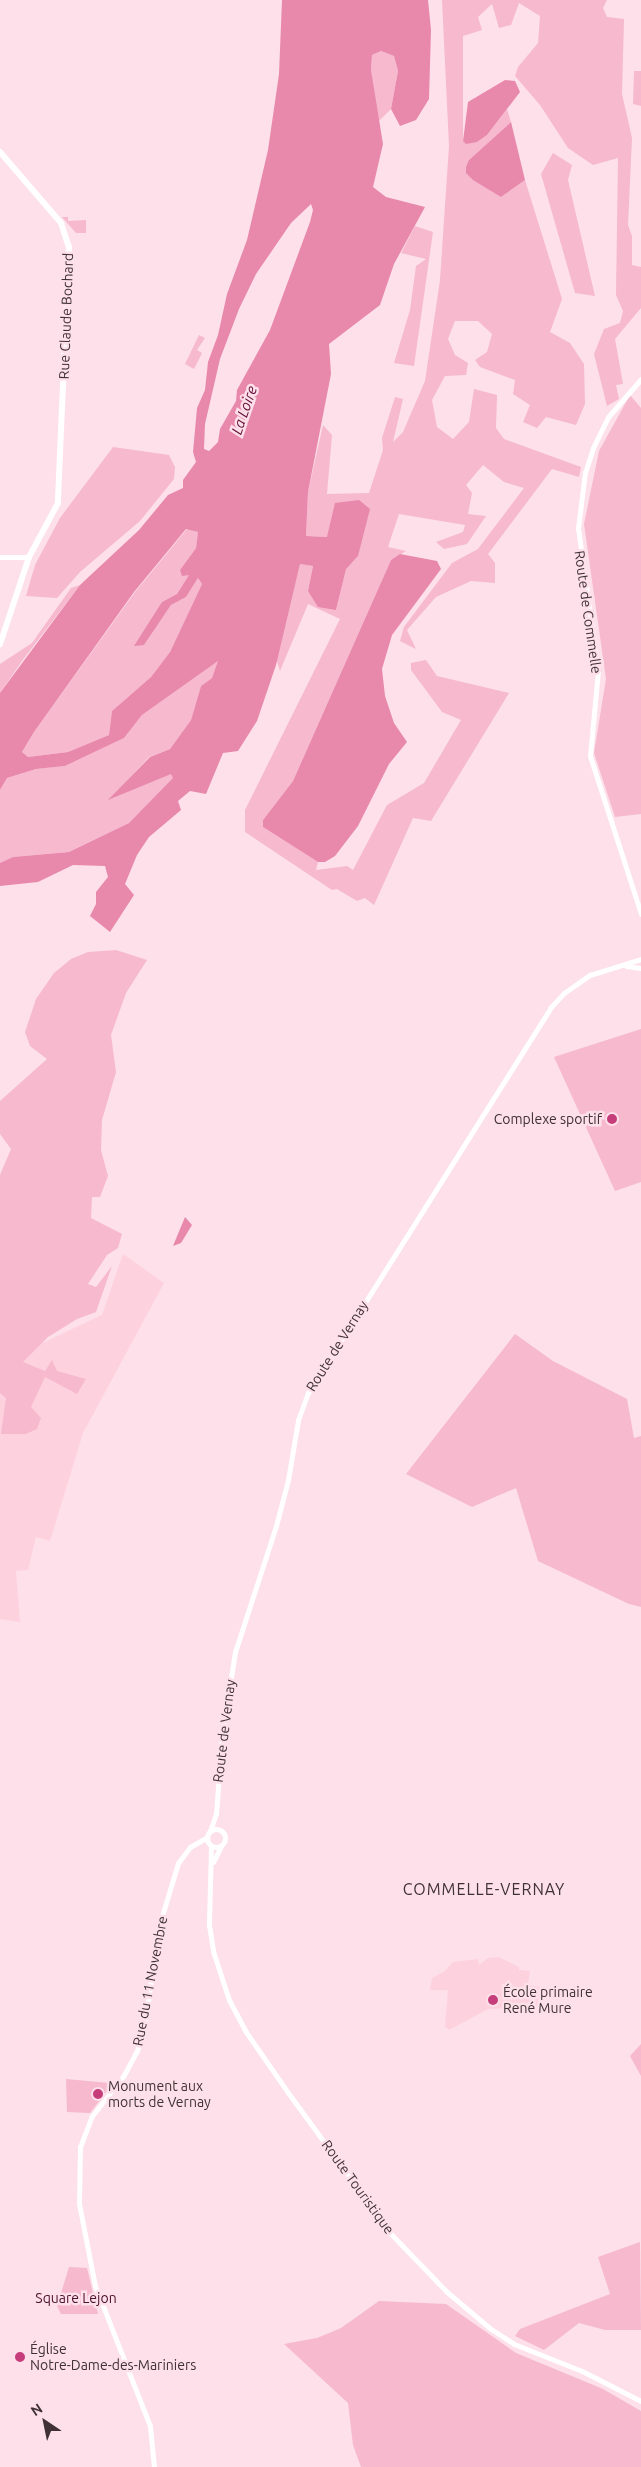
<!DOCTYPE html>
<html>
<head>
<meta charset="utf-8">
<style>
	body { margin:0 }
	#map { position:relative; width:641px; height:2467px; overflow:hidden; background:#fde0e9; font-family:Ubuntu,sans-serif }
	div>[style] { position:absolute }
	.built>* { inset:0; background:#fed1df }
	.green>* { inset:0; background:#f6b9ce }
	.water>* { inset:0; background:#e888ab }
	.minor>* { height:5px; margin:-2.5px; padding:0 2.5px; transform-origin:2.5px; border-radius:2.5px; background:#fff }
	.minor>.ring { margin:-2.5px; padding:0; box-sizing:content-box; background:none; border:5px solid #fff; border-radius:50% }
	.major>* { height:6px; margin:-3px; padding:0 3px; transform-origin:3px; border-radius:3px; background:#fff }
	.dots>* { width:14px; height:14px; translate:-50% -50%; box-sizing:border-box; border:2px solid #fde0e9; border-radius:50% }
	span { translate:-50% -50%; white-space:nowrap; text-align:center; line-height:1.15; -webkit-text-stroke:5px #fde0e9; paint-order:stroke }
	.street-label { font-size:14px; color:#3f3135 }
	.poi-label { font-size:14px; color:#3f3135 }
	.right { translate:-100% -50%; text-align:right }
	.left { translate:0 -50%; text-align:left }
	.park-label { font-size:14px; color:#4d112c }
	.water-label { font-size:15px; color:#66103a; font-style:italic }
	.quarter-label { font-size:16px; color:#3f3135; letter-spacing:1px }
	.north { position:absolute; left:20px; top:2397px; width:50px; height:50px; -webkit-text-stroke:4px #fde0e9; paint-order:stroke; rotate:326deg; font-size:14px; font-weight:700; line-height:20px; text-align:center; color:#3f3135 }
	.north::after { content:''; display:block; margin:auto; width:18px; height:22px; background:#3f3135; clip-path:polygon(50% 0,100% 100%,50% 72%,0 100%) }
</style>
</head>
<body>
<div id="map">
	<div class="built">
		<div style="clip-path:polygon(123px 1254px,164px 1283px,83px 1433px,50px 1541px,36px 1537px,28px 1570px,16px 1571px,20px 1622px,0 1619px,0 1363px,102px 1315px)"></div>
		<div style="clip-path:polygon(499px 1957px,519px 1967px,519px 1970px,530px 1971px,528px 1985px,540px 1987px,537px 2007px,488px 2009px,449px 2030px,445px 2027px,448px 1990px,430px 1990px,432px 1978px,445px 1971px,453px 1962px,478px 1959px,479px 1965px,488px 1958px)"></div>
	</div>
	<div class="green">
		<div style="clip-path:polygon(442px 0,607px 0,603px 8px,607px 17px,624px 19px,622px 94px,632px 138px,628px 225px,632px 236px,632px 265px,641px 267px,641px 308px,615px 339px,623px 384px,616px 385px,619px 399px,607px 406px,594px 354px,604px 329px,620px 323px,623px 311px,616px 295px,618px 158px,593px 165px,568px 148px,540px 105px,515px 76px,518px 67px,538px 43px,540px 16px,519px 3px,511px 25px,499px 28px,492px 4px,478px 17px,482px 30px,463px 36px,463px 141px,477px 142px,487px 135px,507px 109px,511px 122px,469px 160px,501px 197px,525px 180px,562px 299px,550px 332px,570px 343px,584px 364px,585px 404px,576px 425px,546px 417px,537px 428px,523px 422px,530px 405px,513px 394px,515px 380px,480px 367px,475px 360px,487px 352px,492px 334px,478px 321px,455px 321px,448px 339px,455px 355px,468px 363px,466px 375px,445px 376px,432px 400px,437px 427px,453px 439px,469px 422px,474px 389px,497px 395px,496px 428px,504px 439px,581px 467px,579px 477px,552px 469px,488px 554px,495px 563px,495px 583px,471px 581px,436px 597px,407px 630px,416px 649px,400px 641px,404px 627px,452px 563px,478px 549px,524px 488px,504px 482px,483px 465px,466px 485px,472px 493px,468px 514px,486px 516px,467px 544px,444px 549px,436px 542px,463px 532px,465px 525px,399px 514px,388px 547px,406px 551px,391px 560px,293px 781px,263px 820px,263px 827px,318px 862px,316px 870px,347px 866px,353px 870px,387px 805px,424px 783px,461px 720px,442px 712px,411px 670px,411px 663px,426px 660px,437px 676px,509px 693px,431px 821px,413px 818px,374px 905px,365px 898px,357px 901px,337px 889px,332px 890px,245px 832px,245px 810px,340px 619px,308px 604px,280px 671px,276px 658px,300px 564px,313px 566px,308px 591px,336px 610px,346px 568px,358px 556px,327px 537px,306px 536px,308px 492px,323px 425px,332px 435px,327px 494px,369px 493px,383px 450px,382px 438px,395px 397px,403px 399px,393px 442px,403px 432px,425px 381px,440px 280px,449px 146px)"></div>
		<div style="clip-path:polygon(381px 51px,394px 56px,398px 71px,391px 109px,378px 122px,371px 70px,372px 55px)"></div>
		<div style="clip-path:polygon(634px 71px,641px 71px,641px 106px,633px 104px)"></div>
		<div style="clip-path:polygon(553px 153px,572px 165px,568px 180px,595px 296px,575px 293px,541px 174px)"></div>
		<div style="clip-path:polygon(62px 217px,68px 217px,68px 221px,86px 220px,86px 233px,76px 233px)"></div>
		<div style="clip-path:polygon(415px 226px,433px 232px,414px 366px,394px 363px,410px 310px,416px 266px,426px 259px,401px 253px)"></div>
		<div style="clip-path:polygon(199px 335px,205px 338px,197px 350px,202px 353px,194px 369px,185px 364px)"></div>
		<div style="clip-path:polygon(630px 395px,641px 408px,641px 814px,615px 817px,594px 753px,606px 679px,584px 524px,599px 451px)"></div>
		<div style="clip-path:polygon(113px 447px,169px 455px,175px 467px,174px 479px,140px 521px,80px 572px,57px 598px,26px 596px,35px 565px,60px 518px)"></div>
		<div style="clip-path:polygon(187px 529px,198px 532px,196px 548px,180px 570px,190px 574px,177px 594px,162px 602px,144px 645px,171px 605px,186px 597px,198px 578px,202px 584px,170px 652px,151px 677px,112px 711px,109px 735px,68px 752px,28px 757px,22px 752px,34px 732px,135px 592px)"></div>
		<div style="clip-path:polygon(80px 585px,22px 661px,0 693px,0 664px,32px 643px,71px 588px)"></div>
		<div style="clip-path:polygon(219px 660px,212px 678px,201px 686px,191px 720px,170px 749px,149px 757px,110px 799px,171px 773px,174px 778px,129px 823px,69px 852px,13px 857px,0 863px,0 790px,7px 778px,36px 769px,65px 766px,124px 738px,142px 715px)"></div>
		<div style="clip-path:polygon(116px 950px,147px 960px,126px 993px,111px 1035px,116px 1072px,102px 1120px,101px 1150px,108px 1176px,100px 1197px,92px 1197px,91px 1218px,122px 1234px,118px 1248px,107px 1255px,88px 1284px,96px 1287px,112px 1266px,96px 1312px,77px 1319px,48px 1337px,23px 1362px,45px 1371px,52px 1360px,57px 1371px,86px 1379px,77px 1394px,45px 1377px,31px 1407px,41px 1418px,37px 1429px,26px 1434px,1px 1434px,6px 1398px,0 1393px,0 1175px,11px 1149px,0 1134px,0 1101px,47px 1059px,30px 1046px,25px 1032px,36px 999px,54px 973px,71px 959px,88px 952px)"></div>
		<div style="clip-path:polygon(641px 1029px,641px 1182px,615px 1191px,554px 1057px)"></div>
		<div style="clip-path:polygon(515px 1334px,553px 1361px,627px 1399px,634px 1438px,641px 1436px,641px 1607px,629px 1604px,538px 1561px,516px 1488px,472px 1507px,406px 1474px)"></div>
		<div style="clip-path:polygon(641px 2044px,641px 2076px,630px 2056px)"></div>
		<div style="clip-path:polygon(66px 2079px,109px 2083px,113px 2083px,90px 2113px,67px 2112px)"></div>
		<div style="clip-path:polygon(640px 2242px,641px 2330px,605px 2330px,579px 2323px,544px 2350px,515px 2336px,520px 2329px,610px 2294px,598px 2257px)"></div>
		<div style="clip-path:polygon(69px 2267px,87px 2268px,98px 2314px,61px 2314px,57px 2306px)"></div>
		<div style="clip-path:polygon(379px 2301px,446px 2304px,516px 2353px,603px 2389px,641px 2411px,641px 2467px,361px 2467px,353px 2445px,348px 2403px,284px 2344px,317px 2338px,341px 2328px)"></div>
	</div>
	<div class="water">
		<div style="clip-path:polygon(evenodd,282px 0,428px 0,431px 30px,429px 99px,416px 120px,400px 126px,391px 109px,398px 71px,394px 56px,381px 51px,372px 55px,371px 70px,383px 144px,373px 187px,386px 197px,425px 207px,394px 264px,380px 305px,329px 344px,331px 374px,308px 492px,306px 536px,327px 537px,335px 503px,359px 500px,370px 509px,358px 556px,346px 569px,336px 610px,318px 607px,308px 591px,313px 566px,300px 564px,276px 665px,257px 721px,238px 751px,223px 753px,206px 794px,190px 791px,178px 801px,181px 810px,149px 837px,137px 855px,125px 884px,134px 895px,110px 932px,90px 916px,96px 904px,96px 892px,108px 877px,105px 866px,73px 865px,38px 882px,0 886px,0 863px,13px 857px,69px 852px,129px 823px,173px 778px,171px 774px,108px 800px,150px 757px,170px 749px,191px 720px,201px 686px,212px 678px,218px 661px,142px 715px,124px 738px,65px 766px,36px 769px,7px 778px,0 790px,0 693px,80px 585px,139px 530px,168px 495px,183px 488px,183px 480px,196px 462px,193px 452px,197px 408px,205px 390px,208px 362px,218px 335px,227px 294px,247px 240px,268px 150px,279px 74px,282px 0,311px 204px,313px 210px,310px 222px,270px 330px,237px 390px,236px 401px,220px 429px,218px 442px,209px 451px,204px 449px,205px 424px,220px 359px,239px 309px,256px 274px,291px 223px,311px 204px,282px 0,186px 529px,198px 532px,196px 548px,180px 570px,182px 576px,189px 575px,177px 594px,162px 602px,134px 646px,144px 645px,171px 605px,186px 597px,198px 578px,202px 584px,170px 652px,151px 677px,112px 711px,109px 735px,68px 752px,28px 757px,22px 752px,34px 732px,134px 592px,186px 529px)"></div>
		<div style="clip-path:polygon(505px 80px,515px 81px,520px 92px,487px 135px,477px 142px,466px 144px,463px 141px,468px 102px)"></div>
		<div style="clip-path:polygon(511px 122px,525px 180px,501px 197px,473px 180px,466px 173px,466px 167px,469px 160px)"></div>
		<div style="clip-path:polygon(400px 554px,437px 561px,441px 569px,392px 635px,382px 669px,385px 696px,394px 723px,407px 742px,389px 764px,358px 826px,335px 856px,325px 862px,318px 862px,263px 827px,263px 820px,293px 781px,391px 560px)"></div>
		<div style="clip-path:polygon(185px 1217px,192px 1225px,181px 1243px,173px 1246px)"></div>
	</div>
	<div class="minor">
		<div style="left:641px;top:379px;width:50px;rotate:131deg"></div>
		<div style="left:608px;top:417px;width:34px;rotate:116deg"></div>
		<div style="left:593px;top:448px;width:25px;rotate:108deg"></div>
		<div style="left:585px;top:472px;width:56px;rotate:97.1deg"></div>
		<div style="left:578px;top:528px;width:144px;rotate:82deg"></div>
		<div style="left:598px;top:671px;width:85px;rotate:95.4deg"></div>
		<div style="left:590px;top:756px;width:166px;rotate:72.1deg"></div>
		<div style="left:0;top:557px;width:29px"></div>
		<div style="left:626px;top:966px;width:15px;rotate:8deg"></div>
		<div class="ring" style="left:207px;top:1829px;width:13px;height:13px"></div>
		<div style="left:210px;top:1831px;width:18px;rotate:-71deg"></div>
		<div style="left:216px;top:1814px;width:79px;rotate:-85.7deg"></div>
		<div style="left:222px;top:1735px;width:84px;rotate:-81.1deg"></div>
		<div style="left:235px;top:1652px;width:133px;rotate:-72deg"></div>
		<div style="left:276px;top:1526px;width:48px;rotate:-75.4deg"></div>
		<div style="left:288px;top:1480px;width:61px;rotate:-80.5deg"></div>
		<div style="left:298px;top:1420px;width:29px;rotate:-70deg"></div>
		<div style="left:308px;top:1393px;width:455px;rotate:-57.8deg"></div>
		<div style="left:550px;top:1008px;width:21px;rotate:-47deg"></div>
		<div style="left:564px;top:993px;width:32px;rotate:-35deg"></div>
		<div style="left:590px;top:975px;width:53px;rotate:-17.4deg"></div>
		<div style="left:211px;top:1846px;width:79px;rotate:91.5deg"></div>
		<div style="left:209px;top:1925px;width:26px;rotate:81deg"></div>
		<div style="left:213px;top:1951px;width:52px;rotate:71.9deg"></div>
		<div style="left:229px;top:2000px;width:36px;rotate:62deg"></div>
		<div style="left:246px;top:2032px;width:75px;rotate:55.3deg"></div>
		<div style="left:289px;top:2094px;width:173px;rotate:53.9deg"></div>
		<div style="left:391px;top:2234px;width:81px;rotate:46deg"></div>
		<div style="left:447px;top:2292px;width:57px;rotate:40.1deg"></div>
		<div style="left:491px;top:2329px;width:27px;rotate:33deg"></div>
		<div style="left:514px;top:2344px;width:73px;rotate:21.7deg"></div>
		<div style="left:582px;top:2371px;width:66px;rotate:27deg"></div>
		<div style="left:213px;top:1862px;width:18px;rotate:-63deg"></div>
		<div style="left:154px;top:2467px;width:41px;rotate:-95.6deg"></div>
		<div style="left:150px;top:2426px;width:150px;rotate:-111.4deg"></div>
		<div style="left:95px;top:2286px;width:84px;rotate:-101deg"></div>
		<div style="left:79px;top:2204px;width:57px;rotate:-89deg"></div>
		<div style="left:80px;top:2147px;width:33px;rotate:-69deg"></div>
		<div style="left:92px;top:2116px;width:52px;rotate:-52deg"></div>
		<div style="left:124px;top:2075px;width:27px;rotate:-62deg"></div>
		<div style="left:137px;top:2051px;width:30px;rotate:-75deg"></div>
		<div style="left:145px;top:2022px;width:97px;rotate:-81.7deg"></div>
		<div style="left:159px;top:1926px;width:66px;rotate:-73.2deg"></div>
		<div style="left:178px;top:1863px;width:20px;rotate:-53deg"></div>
		<div style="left:190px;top:1847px;width:20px;rotate:-30deg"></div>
	</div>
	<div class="major">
		<div style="left:0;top:152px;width:94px;rotate:49.3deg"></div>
		<div style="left:61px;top:223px;width:25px;rotate:72deg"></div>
		<div style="left:69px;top:247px;width:256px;rotate:92.5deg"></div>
		<div style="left:58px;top:503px;width:61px;rotate:118.2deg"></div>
		<div style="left:29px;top:557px;width:92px;rotate:108.4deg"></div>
	</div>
	<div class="dots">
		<div style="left:612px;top:1119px;background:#c53d7a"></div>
		<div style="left:493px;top:2000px;background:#c53d7a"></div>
		<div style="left:98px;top:2094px;background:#c53d7a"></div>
		<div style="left:20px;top:2357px;background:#c53d7a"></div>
	</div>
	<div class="street-label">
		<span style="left:66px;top:316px;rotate:-88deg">Rue Claude Bochard</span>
		<span style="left:588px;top:612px;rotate:82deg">Route de Commelle</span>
		<span style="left:337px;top:1346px;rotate:-58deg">Route de Vernay</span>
		<span style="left:224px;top:1731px;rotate:-83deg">Route de Vernay</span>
		<span style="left:150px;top:1981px;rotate:-79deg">Rue du 11 Novembre</span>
		<span style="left:358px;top:2187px;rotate:54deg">Route Touristique</span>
	</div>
	<div class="poi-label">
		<span class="right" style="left:602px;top:1119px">Complexe sportif</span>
		<span class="left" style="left:503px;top:2000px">École primaire<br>René Mure</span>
		<span class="left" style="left:108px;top:2094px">Monument aux<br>morts de Vernay</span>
		<span class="left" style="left:30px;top:2357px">Église<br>Notre-Dame-des-Mariniers</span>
	</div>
	<div class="park-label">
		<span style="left:76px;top:2298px">Square Lejon</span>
	</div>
	<div class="water-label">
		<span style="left:244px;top:410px;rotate:-71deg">La Loire</span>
	</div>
	<div class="quarter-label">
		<span style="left:484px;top:1889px">COMMELLE-VERNAY</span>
	</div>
	<div class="north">N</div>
</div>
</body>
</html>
